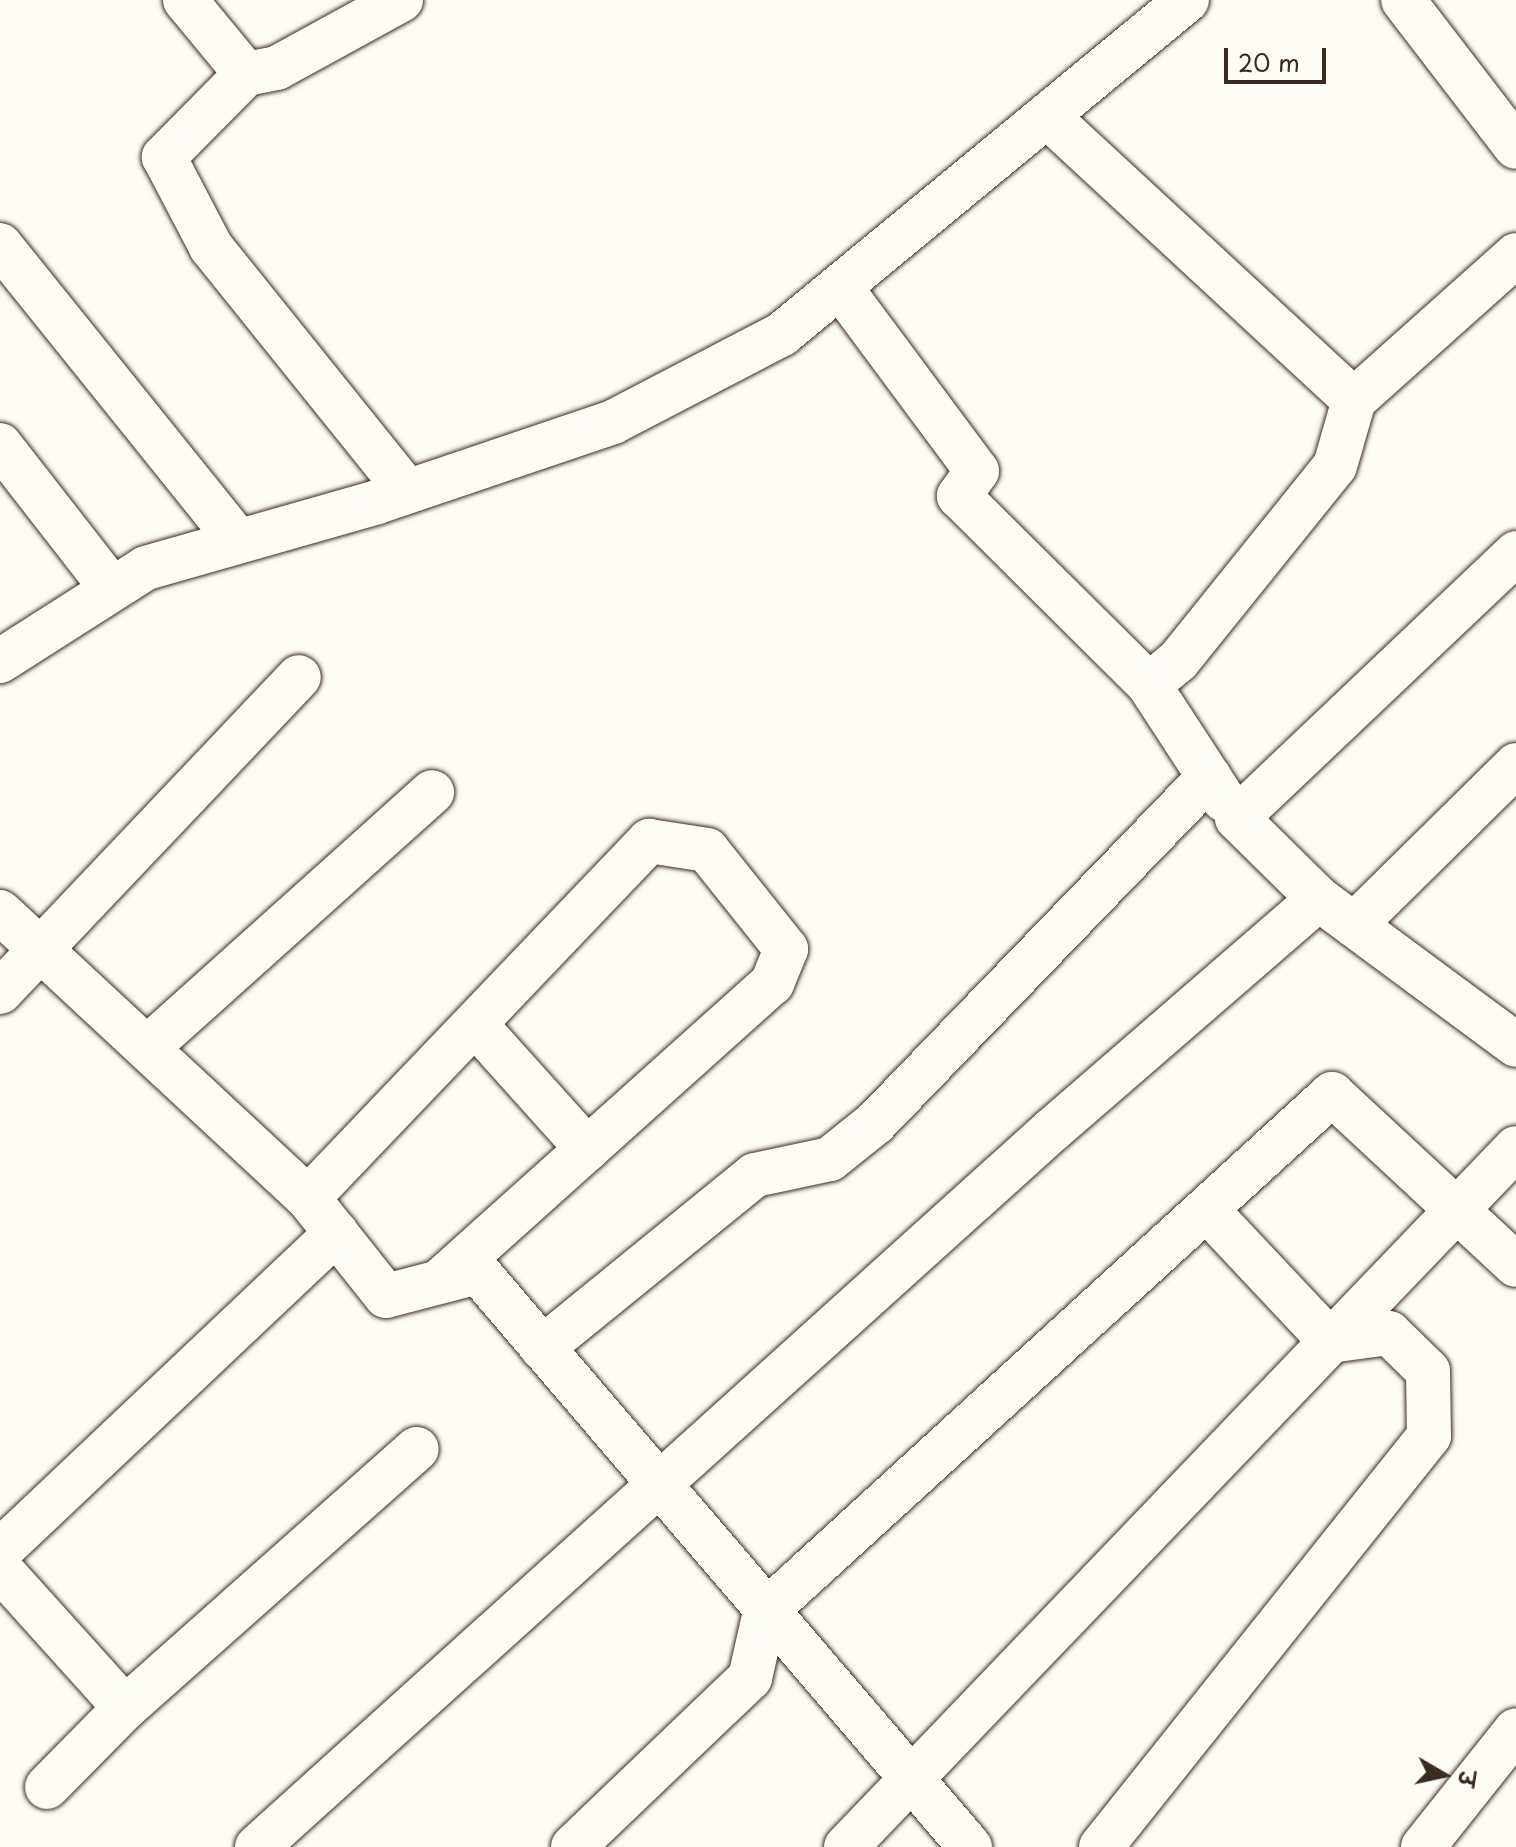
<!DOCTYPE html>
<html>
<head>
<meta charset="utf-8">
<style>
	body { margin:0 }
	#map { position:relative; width:1516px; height:1847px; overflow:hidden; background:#fdfcf7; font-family:"Playpen Sans","Playpen Sans Deva",sans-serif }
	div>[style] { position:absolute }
	.roads { filter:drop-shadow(0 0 2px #3b2a1e) drop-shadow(0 0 2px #3b2a1e) }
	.minor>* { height:44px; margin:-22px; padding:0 22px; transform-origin:22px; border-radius:22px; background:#fdfcf7 }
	span { translate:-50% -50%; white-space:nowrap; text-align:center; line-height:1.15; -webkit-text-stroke:6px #fdfcf7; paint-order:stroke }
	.north { position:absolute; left:1404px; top:1735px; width:80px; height:80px; -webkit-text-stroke:6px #fdfcf7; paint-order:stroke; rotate:99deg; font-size:22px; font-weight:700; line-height:32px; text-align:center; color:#3b2a1e }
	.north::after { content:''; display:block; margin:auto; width:28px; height:36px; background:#3b2a1e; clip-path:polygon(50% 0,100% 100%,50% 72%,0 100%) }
	.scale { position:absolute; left:1224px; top:48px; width:102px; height:36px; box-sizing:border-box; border:4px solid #3b2a1e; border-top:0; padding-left:10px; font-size:24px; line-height:28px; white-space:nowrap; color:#3b2a1e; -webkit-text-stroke:6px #fdfcf7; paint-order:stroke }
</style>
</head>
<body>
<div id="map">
	<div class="roads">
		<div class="minor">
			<div style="left:185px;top:0;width:96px;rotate:50.5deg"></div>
			<div style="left:401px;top:0;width:141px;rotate:151.3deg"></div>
			<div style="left:277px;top:68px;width:32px;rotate:169deg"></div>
			<div style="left:246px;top:74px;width:117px;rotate:134.7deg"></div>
			<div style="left:164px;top:157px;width:102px;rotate:62.4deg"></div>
			<div style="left:211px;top:247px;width:313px;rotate:51.2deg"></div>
			<div style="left:1403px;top:0;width:185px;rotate:52.5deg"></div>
			<div style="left:1047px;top:116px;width:418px;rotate:42.8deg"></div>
			<div style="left:0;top:245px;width:380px;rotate:51.2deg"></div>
			<div style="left:841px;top:288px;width:228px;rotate:53.4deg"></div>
			<div style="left:977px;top:471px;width:31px;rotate:126deg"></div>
			<div style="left:959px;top:496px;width:268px;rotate:44.8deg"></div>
			<div style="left:1149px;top:685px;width:38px;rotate:-40deg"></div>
			<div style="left:1178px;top:661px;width:250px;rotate:-51.2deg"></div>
			<div style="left:1335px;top:466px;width:69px;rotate:-73.9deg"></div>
			<div style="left:1354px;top:400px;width:217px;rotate:-41.8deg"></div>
			<div style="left:0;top:445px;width:182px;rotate:52.1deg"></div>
			<div style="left:0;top:661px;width:173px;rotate:-32.5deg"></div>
			<div style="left:146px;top:568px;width:240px;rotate:-15.9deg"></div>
			<div style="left:377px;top:502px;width:249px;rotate:-18.7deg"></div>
			<div style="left:613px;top:422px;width:191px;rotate:-27.5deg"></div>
			<div style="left:782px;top:334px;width:525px;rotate:-39.51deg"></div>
			<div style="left:1149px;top:685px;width:137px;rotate:56.9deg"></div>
			<div style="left:1319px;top:899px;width:245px;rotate:36.5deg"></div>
			<div style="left:0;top:912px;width:420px;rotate:42.9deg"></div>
			<div style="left:308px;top:1198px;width:125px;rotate:51.5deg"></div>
			<div style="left:386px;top:1296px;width:95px;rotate:-14.6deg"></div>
			<div style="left:478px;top:1272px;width:757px;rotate:49.45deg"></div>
			<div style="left:1354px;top:925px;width:228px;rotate:-44.6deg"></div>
			<div style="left:0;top:992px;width:434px;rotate:-46.5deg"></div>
			<div style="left:475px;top:1024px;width:168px;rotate:48.1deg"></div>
			<div style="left:147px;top:1048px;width:383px;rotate:-41.9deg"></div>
			<div style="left:308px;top:1198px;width:494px;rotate:-46.3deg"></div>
			<div style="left:649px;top:841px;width:59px;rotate:8.8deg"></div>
			<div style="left:707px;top:850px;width:127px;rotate:51.4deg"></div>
			<div style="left:786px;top:949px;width:37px;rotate:112deg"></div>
			<div style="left:772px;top:983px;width:446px;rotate:138.1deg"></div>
			<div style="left:542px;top:1348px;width:274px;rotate:-39.1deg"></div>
			<div style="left:755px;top:1175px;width:77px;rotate:-12deg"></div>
			<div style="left:830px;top:1159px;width:58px;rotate:-38.7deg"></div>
			<div style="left:875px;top:1123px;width:481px;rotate:-46deg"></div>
			<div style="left:0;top:1551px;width:463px;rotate:-43.4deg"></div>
			<div style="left:0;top:1569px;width:187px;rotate:48deg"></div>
			<div style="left:125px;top:1708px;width:390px;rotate:-41.6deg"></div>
			<div style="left:47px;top:1787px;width:111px;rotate:-45.4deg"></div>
			<div style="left:257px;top:1847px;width:1071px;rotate:-42.05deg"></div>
			<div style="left:1052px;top:1130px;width:353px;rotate:-40.9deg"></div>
			<div style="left:1319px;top:899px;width:115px;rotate:-135.4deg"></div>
			<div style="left:1237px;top:818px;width:385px;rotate:-43.5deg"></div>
			<div style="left:573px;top:1847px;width:245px;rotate:-43.7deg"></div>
			<div style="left:750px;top:1678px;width:68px;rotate:-77.2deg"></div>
			<div style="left:765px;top:1612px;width:768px;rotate:-42.41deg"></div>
			<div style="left:1332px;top:1094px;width:251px;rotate:42.9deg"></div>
			<div style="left:846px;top:1847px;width:968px;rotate:-46.21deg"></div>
			<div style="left:1101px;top:1847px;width:526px;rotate:-51.41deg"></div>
			<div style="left:1429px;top:1436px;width:65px;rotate:-90.9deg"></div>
			<div style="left:1428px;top:1371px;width:54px;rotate:-135.7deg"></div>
			<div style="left:1389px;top:1333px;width:60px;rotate:172.3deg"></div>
			<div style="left:1330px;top:1341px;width:177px;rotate:-133.2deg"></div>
			<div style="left:1423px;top:1847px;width:149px;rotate:-51.5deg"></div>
		</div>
	</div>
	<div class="north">उ</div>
	<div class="scale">20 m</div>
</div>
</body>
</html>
